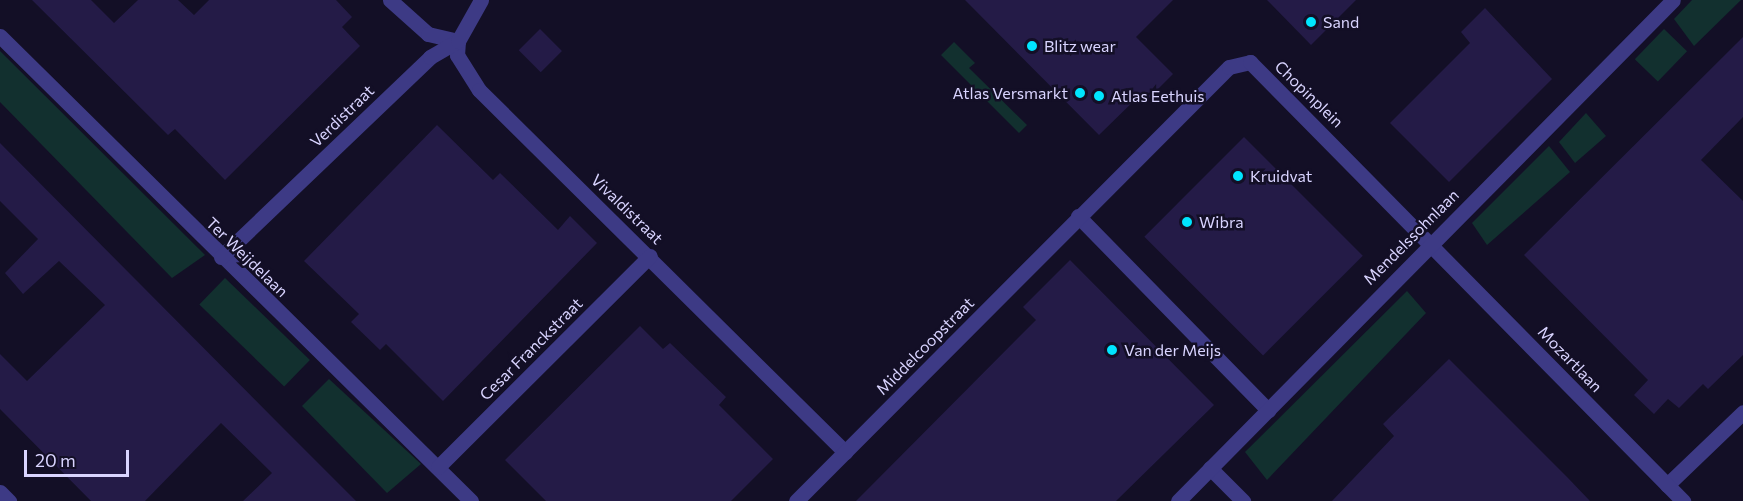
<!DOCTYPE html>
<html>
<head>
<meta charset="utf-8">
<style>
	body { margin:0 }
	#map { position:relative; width:1743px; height:501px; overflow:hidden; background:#130f26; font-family:Commissioner,sans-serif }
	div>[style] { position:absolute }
	.green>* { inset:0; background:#12302f; transform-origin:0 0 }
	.building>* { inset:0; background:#241b47; transform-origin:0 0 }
	.minor>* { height:15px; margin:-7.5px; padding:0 7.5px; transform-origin:7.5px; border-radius:7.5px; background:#3d3a85 }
	.dots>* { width:16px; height:16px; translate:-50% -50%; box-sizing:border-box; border:3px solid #130f26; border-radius:50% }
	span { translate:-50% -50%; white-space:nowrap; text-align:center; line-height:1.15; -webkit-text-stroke:5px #130f26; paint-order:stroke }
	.poi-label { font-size:16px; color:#d9d4ff }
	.left { translate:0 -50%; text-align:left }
	.right { translate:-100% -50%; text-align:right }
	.street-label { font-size:16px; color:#d9d4ff }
	.scale { position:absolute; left:24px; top:450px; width:105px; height:27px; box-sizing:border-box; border:3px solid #d9d4ff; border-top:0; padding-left:8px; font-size:18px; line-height:21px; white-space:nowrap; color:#d9d4ff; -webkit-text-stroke:4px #130f26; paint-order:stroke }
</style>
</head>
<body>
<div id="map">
	<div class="green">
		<div style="clip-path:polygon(1692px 0,1741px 0,1694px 46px,1674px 19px)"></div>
		<div style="left:1664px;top:29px;width:32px;height:42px;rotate:44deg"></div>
		<div style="clip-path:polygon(954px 42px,975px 63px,969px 68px,1027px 125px,1019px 133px,941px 55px)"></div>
		<div style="clip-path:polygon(0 51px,205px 255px,172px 278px,0 102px)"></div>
		<div style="clip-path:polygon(1586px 113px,1606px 136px,1575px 163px,1559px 142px)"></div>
		<div style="clip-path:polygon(1549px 146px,1570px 172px,1487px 245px,1472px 223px)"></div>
		<div style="left:225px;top:278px;width:118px;height:37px;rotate:44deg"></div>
		<div style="clip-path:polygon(1407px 291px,1426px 313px,1267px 480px,1245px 452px)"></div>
		<div style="clip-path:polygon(329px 379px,421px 464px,387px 493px,302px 406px)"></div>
	</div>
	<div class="building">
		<div style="clip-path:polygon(32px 0,91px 0,114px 23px,138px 0,178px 0,194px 15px,209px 0,336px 0,352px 17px,342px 27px,360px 46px,225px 180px,175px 129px,168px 135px)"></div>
		<div style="clip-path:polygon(965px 0,1173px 0,1136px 37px,1173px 74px,1147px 100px,1141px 94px,1099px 135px)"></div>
		<div style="clip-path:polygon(1267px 0,1356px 0,1311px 45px)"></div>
		<div style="clip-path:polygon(1485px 8px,1552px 79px,1449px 182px,1390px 123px,1470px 43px,1461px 32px)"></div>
		<div style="left:540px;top:29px;width:31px;height:30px;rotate:45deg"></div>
		<div style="clip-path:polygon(1743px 37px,1743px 117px,1701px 160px,1743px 201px,1743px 355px,1708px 389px,1703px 384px,1679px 408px,1668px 399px,1654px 414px,1634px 395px,1648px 380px,1524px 255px)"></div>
		<div style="clip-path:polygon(437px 125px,493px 180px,500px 173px,558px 230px,570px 216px,597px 243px,443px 401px,386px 344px,380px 350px,351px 322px,359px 314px,304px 261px)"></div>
		<div style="left:1244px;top:137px;width:168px;height:141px;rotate:45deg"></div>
		<div style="clip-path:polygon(0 143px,283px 428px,356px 501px,243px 501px,272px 473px,221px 423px,145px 501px,91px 501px,0 409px,0 354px,27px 381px,105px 305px,59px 261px,23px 294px,5px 273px,38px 239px,0 201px)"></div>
		<div style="clip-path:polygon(1070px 260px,1214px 405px,1116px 501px,856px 501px,1036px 320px,1023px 307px)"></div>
		<div style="clip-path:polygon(640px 326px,663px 349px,670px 343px,726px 397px,719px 405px,773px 459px,731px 501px,546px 501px,505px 460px)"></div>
		<div style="clip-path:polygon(1449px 359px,1568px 478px,1590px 501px,1332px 501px,1394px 436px,1383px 424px)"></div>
	</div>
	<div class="minor">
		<div style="left:390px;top:0;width:51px;rotate:41.8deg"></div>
		<div style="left:428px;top:34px;width:31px;rotate:13deg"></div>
		<div style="left:458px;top:41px;width:14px;rotate:94deg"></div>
		<div style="left:457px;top:55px;width:41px;rotate:57.8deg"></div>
		<div style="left:479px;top:90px;width:515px;rotate:44.69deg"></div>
		<div style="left:0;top:36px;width:662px;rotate:44.63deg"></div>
		<div style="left:1078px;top:216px;width:272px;rotate:45.6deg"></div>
		<div style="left:221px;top:257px;width:289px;rotate:-43.7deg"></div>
		<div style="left:430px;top:57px;width:32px;rotate:-30deg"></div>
		<div style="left:458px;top:41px;width:47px;rotate:-60.7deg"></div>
		<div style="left:438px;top:467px;width:299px;rotate:-44.9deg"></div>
		<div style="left:1210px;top:468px;width:47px;rotate:45deg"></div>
		<div style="left:1667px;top:485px;width:105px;rotate:-43.8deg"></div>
		<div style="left:0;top:492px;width:13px;rotate:45deg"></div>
		<div style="left:796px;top:501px;width:613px;rotate:-45.07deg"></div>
		<div style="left:1229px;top:67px;width:22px;rotate:-13deg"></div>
		<div style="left:1250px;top:62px;width:617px;rotate:45.39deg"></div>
		<div style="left:1178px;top:501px;width:704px;rotate:-45.35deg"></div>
	</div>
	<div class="dots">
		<div style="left:1311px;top:22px;background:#00e5ff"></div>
		<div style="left:1032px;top:46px;background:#00e5ff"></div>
		<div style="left:1080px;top:93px;background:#00e5ff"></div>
		<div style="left:1099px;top:96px;background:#00e5ff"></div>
		<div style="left:1238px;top:176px;background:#00e5ff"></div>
		<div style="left:1187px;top:222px;background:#00e5ff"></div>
		<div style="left:1112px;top:350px;background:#00e5ff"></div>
	</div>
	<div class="poi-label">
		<span class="left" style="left:1323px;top:22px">Sand</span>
		<span class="left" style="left:1044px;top:46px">Blitz wear</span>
		<span class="right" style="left:1068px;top:93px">Atlas Versmarkt</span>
		<span class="left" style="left:1111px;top:96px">Atlas Eethuis</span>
		<span class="left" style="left:1250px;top:176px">Kruidvat</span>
		<span class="left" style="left:1199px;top:222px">Wibra</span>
		<span class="left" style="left:1124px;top:350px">Van der Meijs</span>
	</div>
	<div class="street-label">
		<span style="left:1309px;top:94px;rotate:44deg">Chopinplein</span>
		<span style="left:342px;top:116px;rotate:-44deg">Verdistraat</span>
		<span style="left:627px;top:209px;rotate:44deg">Vivaldistraat</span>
		<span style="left:1411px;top:237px;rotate:-45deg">Mendelssohnlaan</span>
		<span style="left:247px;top:257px;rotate:44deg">Ter Weijdelaan</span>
		<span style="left:925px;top:346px;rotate:-45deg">Middelcoopstraat</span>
		<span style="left:531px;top:349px;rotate:-45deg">Cesar Franckstraat</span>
		<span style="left:1570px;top:359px;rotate:46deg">Mozartlaan</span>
	</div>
	<div class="scale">20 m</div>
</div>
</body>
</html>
